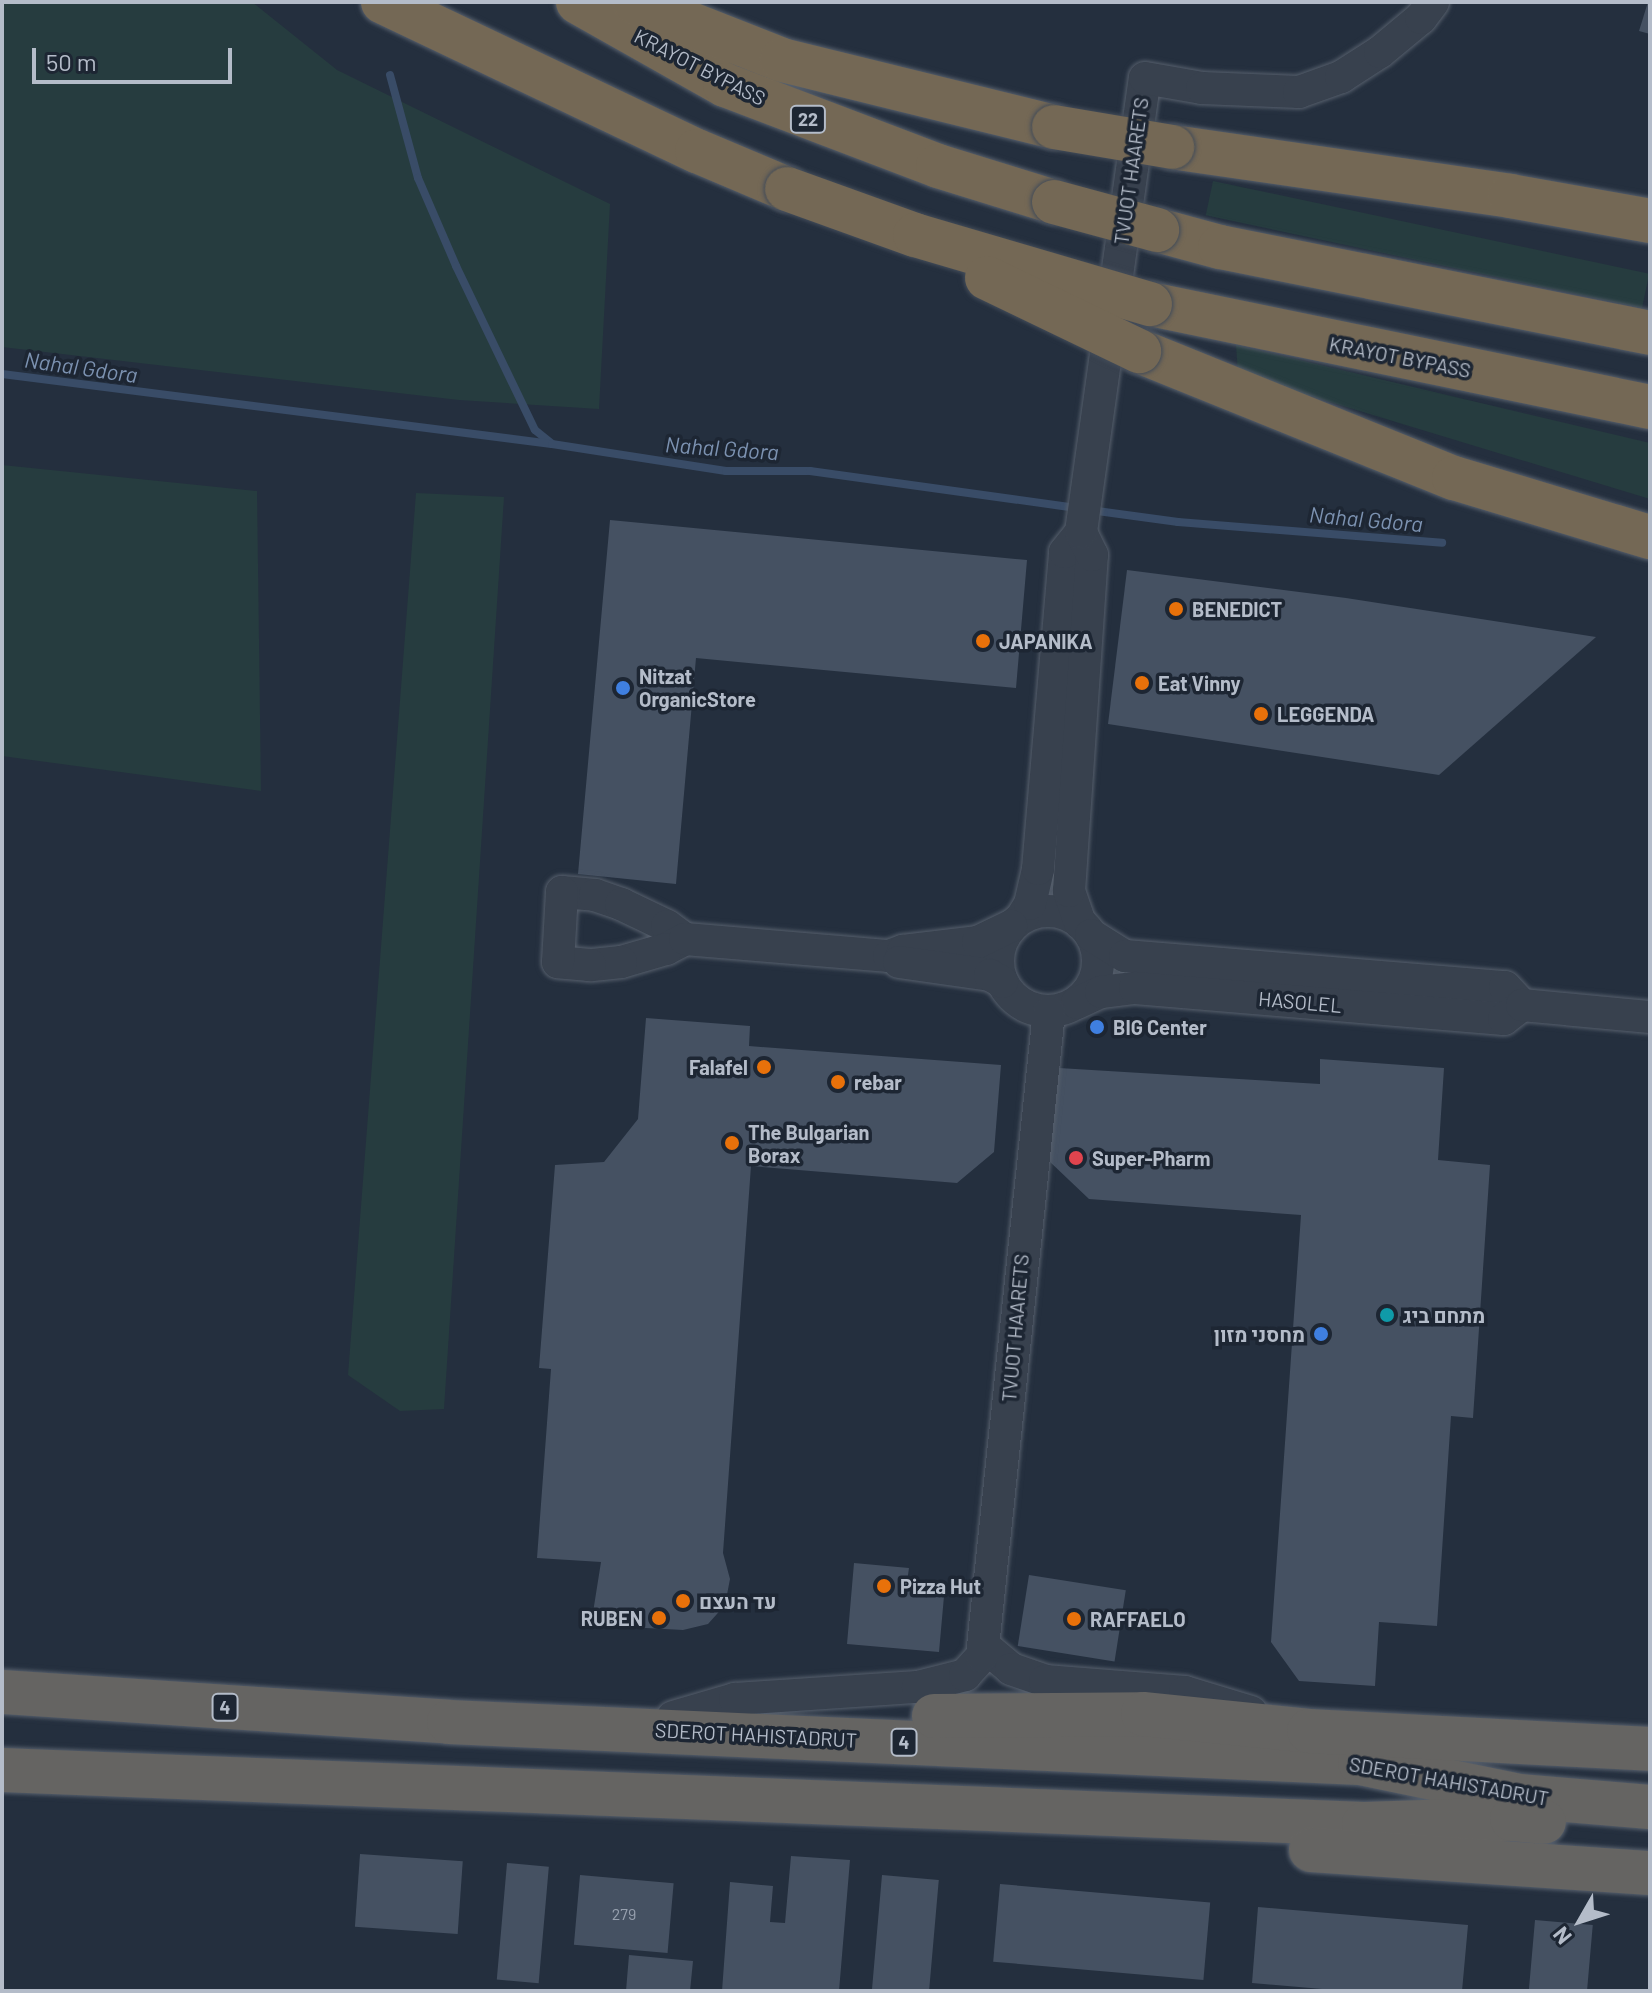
<!DOCTYPE html>
<html>
<head>
<meta charset="utf-8">
<style>
	body { margin:0 }
	#map { position:relative; width:1652px; height:1993px; overflow:hidden; background:#242f3e; font-family:Barlow,Heebo,sans-serif }
	div>[style] { position:absolute }
	.green>* { inset:0; background:#263c3f; transform-origin:0 0 }
	.stream>* { height:8px; margin:-4px; padding:0 4px; transform-origin:4px; border-radius:4px; background:#394c67 }
	.building>* { inset:0; background:#455162; transform-origin:0 0 }
	.roads { filter:drop-shadow(0 0 2px #565f6c) drop-shadow(0 0 2px #565f6c) }
	.minor>* { height:32px; margin:-16px; padding:0 16px; transform-origin:16px; border-radius:16px; background:#38414e }
	.minor>.ring { margin:-16px; padding:0; box-sizing:content-box; background:none; border:32px solid #38414e; border-radius:50% }
	.trunk>* { height:44px; margin:-22px; padding:0 22px; transform-origin:22px; border-radius:22px; background:#656462 }
	.motorway>* { height:44px; margin:-22px; padding:0 22px; transform-origin:22px; border-radius:22px; background:#746855 }
	.bridges { filter:drop-shadow(0 0 2px #434c59) drop-shadow(0 0 2px #434c59) }
	.motorway-bridge>* { height:44px; margin:-22px; padding:0 22px; transform-origin:22px; border-radius:22px; background:#746855 }
	.dots>* { width:22px; height:22px; translate:-50% -50%; box-sizing:border-box; border:4px solid #1d2633; border-radius:50% }
	span { translate:-50% -50%; white-space:nowrap; text-align:center; line-height:1.15; -webkit-text-stroke:7px #1d2633; paint-order:stroke }
	.number-label { font-size:16px; color:#98a1af }
	.number-label span { -webkit-text-stroke-width:0 }
	.shield-label span { padding:2px 6px; background:#1d2633; border:2px solid; border-radius:6px; -webkit-text-stroke-width:0 }
	.shield-label { font-size:18px; color:#b4bcc9; font-weight:700 }
	.street-label { font-size:20px; color:#b4bcc9 }
	.poi-label { font-size:20px; color:#b4bcc9; font-weight:700 }
	.left { translate:0 -50%; text-align:left }
	.right { translate:-100% -50%; text-align:right }
	.water-label { font-size:22px; color:#7c92b1; font-style:italic }
	.frame { position:absolute; inset:0; border:4px solid #b4bcc9; pointer-events:none }
	.north { position:absolute; left:1540px; top:1881px; width:80px; height:80px; -webkit-text-stroke:6px #1d2633; paint-order:stroke; rotate:231deg; font-size:22px; font-weight:700; line-height:32px; text-align:center; color:#b4bcc9 }
	.north::after { content:''; display:block; margin:auto; width:28px; height:36px; background:#b4bcc9; clip-path:polygon(50% 0,100% 100%,50% 72%,0 100%) }
	.scale { position:absolute; left:32px; top:48px; width:200px; height:36px; box-sizing:border-box; border:4px solid #b4bcc9; border-top:0; padding-left:10px; font-size:24px; line-height:28px; white-space:nowrap; color:#b4bcc9; -webkit-text-stroke:6px #1d2633; paint-order:stroke }
</style>
</head>
<body>
<div id="map">
	<div class="green">
		<div style="clip-path:polygon(2px 2px,252px 2px,337px 70px,610px 204px,599px 409px,459px 400px,2px 347px)"></div>
		<div style="left:1213px;top:181px;width:446px;height:35px;rotate:12deg"></div>
		<div style="clip-path:polygon(1236px 345px,1650px 443px,1650px 499px,1238px 374px)"></div>
		<div style="clip-path:polygon(2px 465px,257px 491px,261px 791px,2px 756px)"></div>
		<div style="clip-path:polygon(416px 493px,504px 497px,444px 1409px,400px 1411px,348px 1375px)"></div>
	</div>
	<div class="stream">
		<div style="left:390px;top:75px;width:107px;rotate:74.8deg"></div>
		<div style="left:418px;top:178px;width:96px;rotate:66.6deg"></div>
		<div style="left:456px;top:266px;width:182px;rotate:64.3deg"></div>
		<div style="left:535px;top:430px;width:22px;rotate:39deg"></div>
		<div style="left:2px;top:374px;width:554px;rotate:7.25deg"></div>
		<div style="left:552px;top:444px;width:176px;rotate:8.8deg"></div>
		<div style="left:726px;top:471px;width:84px"></div>
		<div style="left:810px;top:471px;width:269px;rotate:7.9deg"></div>
		<div style="left:1090px;top:510px;width:89px;rotate:7.8deg"></div>
		<div style="left:1178px;top:522px;width:265px;rotate:4.5deg"></div>
	</div>
	<div class="building">
		<div style="clip-path:polygon(1648px 2px,1650px 2px,1650px 34px,1639px 31px)"></div>
		<div style="clip-path:polygon(610px 520px,1027px 560px,1016px 688px,696px 658px,676px 884px,578px 874px)"></div>
		<div style="clip-path:polygon(1127px 570px,1346px 598px,1596px 637px,1439px 775px,1108px 724px)"></div>
		<div style="clip-path:polygon(646px 1018px,750px 1026px,749px 1046px,1001px 1065px,994px 1152px,957px 1183px,751px 1166px,723px 1553px,730px 1579px,725px 1605px,708px 1624px,683px 1630px,591px 1625px,601px 1562px,537px 1558px,551px 1369px,539px 1368px,555px 1165px,604px 1162px,638px 1119px)"></div>
		<div style="clip-path:polygon(1320px 1059px,1444px 1068px,1438px 1160px,1490px 1165px,1473px 1418px,1451px 1416px,1437px 1626px,1379px 1622px,1375px 1686px,1299px 1681px,1271px 1642px,1301px 1215px,1089px 1199px,1049px 1161px,1059px 1068px,1320px 1084px)"></div>
		<div style="clip-path:polygon(854px 1563px,909px 1568px,907px 1582px,945px 1585px,939px 1652px,847px 1644px)"></div>
		<div style="left:1029px;top:1575px;width:98px;height:72px;rotate:9deg"></div>
		<div style="left:360px;top:1854px;width:103px;height:73px;rotate:4deg"></div>
		<div style="clip-path:polygon(791px 1856px,850px 1860px,839px 1991px,722px 1991px,730px 1882px,773px 1886px,770px 1922px,785px 1923px)"></div>
		<div style="left:507px;top:1863px;width:42px;height:117px;rotate:5deg"></div>
		<div style="left:580px;top:1875px;width:94px;height:70px;rotate:5deg"></div>
		<div style="left:882px;top:1875px;width:57px;height:116px;rotate:5deg"></div>
		<div style="left:1000px;top:1884px;width:211px;height:78px;rotate:5deg"></div>
		<div style="clip-path:polygon(1258px 1907px,1468px 1925px,1462px 1991px,1345px 1991px,1252px 1983px)"></div>
		<div style="left:1535px;top:1920px;width:58px;height:71px;rotate:5deg"></div>
		<div style="clip-path:polygon(629px 1955px,693px 1961px,690px 1991px,626px 1991px)"></div>
	</div>
	<div class="roads">
		<div class="minor">
			<div style="left:562px;top:892px;width:33px;rotate:5deg"></div>
			<div style="left:595px;top:895px;width:28px;rotate:19deg"></div>
			<div style="left:621px;top:904px;width:51px;rotate:25.6deg"></div>
			<div style="left:667px;top:926px;width:22px;rotate:36deg"></div>
			<div style="left:685px;top:939px;width:21px;rotate:152deg"></div>
			<div style="left:666px;top:949px;width:47px;rotate:163.9deg"></div>
			<div style="left:621px;top:962px;width:31px;rotate:174deg"></div>
			<div style="left:590px;top:965px;width:32px;rotate:-175deg"></div>
			<div style="left:558px;top:962px;width:70px;rotate:-86.7deg"></div>
			<div class="ring" style="left:998px;top:911px;width:68px;height:68px"></div>
			<div style="left:1022px;top:917px;width:15px;rotate:-58deg"></div>
			<div style="left:1030px;top:904px;width:36px;rotate:-77deg"></div>
			<div style="left:1038px;top:869px;width:318px;rotate:-85.1deg"></div>
			<div style="left:1065px;top:552px;width:26px;rotate:-51deg"></div>
			<div style="left:1080px;top:923px;width:34px;rotate:-109deg"></div>
			<div style="left:1069px;top:891px;width:337px;rotate:-86.1deg"></div>
			<div style="left:1092px;top:555px;width:25px;rotate:-116deg"></div>
			<div style="left:1081px;top:532px;width:458px;rotate:-82deg"></div>
			<div style="left:1145px;top:78px;width:58px;rotate:10deg"></div>
			<div style="left:1202px;top:88px;width:97px;rotate:2.4deg"></div>
			<div style="left:1299px;top:92px;width:45px;rotate:-19.7deg"></div>
			<div style="left:1341px;top:77px;width:46px;rotate:-32.7deg"></div>
			<div style="left:1380px;top:52px;width:53px;rotate:-39.7deg"></div>
			<div style="left:1421px;top:18px;width:20px;rotate:-53deg"></div>
			<div style="left:1091px;top:935px;width:40px;rotate:32deg"></div>
			<div style="left:1125px;top:956px;width:381px;rotate:4.7deg"></div>
			<div style="left:1505px;top:987px;width:25px;rotate:47deg"></div>
			<div style="left:685px;top:939px;width:205px;rotate:4.8deg"></div>
			<div style="left:889px;top:956px;width:15px;rotate:-20deg"></div>
			<div style="left:903px;top:951px;width:76px;rotate:-6.8deg"></div>
			<div style="left:978px;top:942px;width:37px;rotate:-26deg"></div>
			<div style="left:899px;top:962px;width:92px;rotate:8.1deg"></div>
			<div style="left:990px;top:975px;width:14px;rotate:30deg"></div>
			<div style="left:1077px;top:1003px;width:26px;rotate:-25deg"></div>
			<div style="left:1101px;top:992px;width:34px;rotate:-7deg"></div>
			<div style="left:1135px;top:988px;width:370px;rotate:4.8deg"></div>
			<div style="left:1504px;top:1019px;width:23px;rotate:-38deg"></div>
			<div style="left:1522px;top:1005px;width:129px;rotate:5.4deg"></div>
			<div style="left:984px;top:1646px;width:35px;rotate:40deg"></div>
			<div style="left:1011px;top:1669px;width:36px;rotate:19deg"></div>
			<div style="left:1045px;top:1681px;width:140px;rotate:4.5deg"></div>
			<div style="left:1185px;top:1692px;width:69px;rotate:16.9deg"></div>
			<div style="left:673px;top:1717px;width:65px;rotate:-16.2deg"></div>
			<div style="left:735px;top:1699px;width:183px;rotate:-3.8deg"></div>
			<div style="left:918px;top:1687px;width:49px;rotate:-14.3deg"></div>
			<div style="left:965px;top:1675px;width:25px;rotate:-48deg"></div>
			<div style="left:982px;top:1656px;width:647px;rotate:-84.06deg"></div>
		</div>
		<div class="trunk">
			<div style="left:2px;top:1692px;width:448px;rotate:3.8deg"></div>
			<div style="left:449px;top:1722px;width:912px;rotate:2.58deg"></div>
			<div style="left:1360px;top:1763px;width:162px;rotate:11.7deg"></div>
			<div style="left:1519px;top:1796px;width:131px;rotate:4.8deg"></div>
			<div style="left:934px;top:1716px;width:209px;rotate:-0.5deg"></div>
			<div style="left:1143px;top:1714px;width:167px;rotate:5.8deg"></div>
			<div style="left:1309px;top:1731px;width:341px;rotate:3deg"></div>
			<div style="left:2px;top:1770px;width:1363px;rotate:2.27deg"></div>
			<div style="left:1364px;top:1824px;width:148px;rotate:-1.9deg"></div>
			<div style="left:1512px;top:1819px;width:32px;rotate:5deg"></div>
			<div style="left:1311px;top:1850px;width:340px;rotate:3.9deg"></div>
		</div>
		<div class="motorway">
			<div style="left:383px;top:2px;width:348px;rotate:25.4deg"></div>
			<div style="left:697px;top:151px;width:98px;rotate:22.9deg"></div>
			<div style="left:578px;top:2px;width:169px;rotate:29.5deg"></div>
			<div style="left:725px;top:85px;width:228px;rotate:20.8deg"></div>
			<div style="left:938px;top:166px;width:121px;rotate:17.2deg"></div>
			<div style="left:635px;top:2px;width:158px;rotate:21.5deg"></div>
			<div style="left:782px;top:60px;width:280px;rotate:13.8deg"></div>
			<div style="left:1172px;top:147px;width:342px;rotate:8.2deg"></div>
			<div style="left:1510px;top:196px;width:142px;rotate:10.1deg"></div>
			<div style="left:1157px;top:230px;width:65px;rotate:15.1deg"></div>
			<div style="left:1220px;top:247px;width:439px;rotate:11.3deg"></div>
			<div style="left:1150px;top:304px;width:510px;rotate:11.64deg"></div>
			<div style="left:1139px;top:351px;width:340px;rotate:22deg"></div>
			<div style="left:1454px;top:478px;width:205px;rotate:16.8deg"></div>
		</div>
	</div>
	<div class="bridges">
		<div class="motorway-bridge">
			<div style="left:1054px;top:127px;width:120px;rotate:9.6deg"></div>
			<div style="left:787px;top:189px;width:136px;rotate:19.8deg"></div>
			<div style="left:915px;top:235px;width:245px;rotate:16.4deg"></div>
			<div style="left:1054px;top:202px;width:107px;rotate:15.2deg"></div>
			<div style="left:987px;top:278px;width:169px;rotate:25.7deg"></div>
		</div>
	</div>
	<div class="dots">
		<div style="left:1176px;top:609px;background:#e8710a"></div>
		<div style="left:983px;top:641px;background:#e8710a"></div>
		<div style="left:1142px;top:683px;background:#e8710a"></div>
		<div style="left:623px;top:688px;background:#3f7fe0"></div>
		<div style="left:1261px;top:714px;background:#e8710a"></div>
		<div style="left:1097px;top:1027px;background:#3f7fe0"></div>
		<div style="left:764px;top:1067px;background:#e8710a"></div>
		<div style="left:838px;top:1082px;background:#e8710a"></div>
		<div style="left:732px;top:1143px;background:#e8710a"></div>
		<div style="left:1076px;top:1158px;background:#e0444e"></div>
		<div style="left:1387px;top:1315px;background:#0f9aa8"></div>
		<div style="left:1321px;top:1334px;background:#3f7fe0"></div>
		<div style="left:884px;top:1586px;background:#e8710a"></div>
		<div style="left:683px;top:1601px;background:#e8710a"></div>
		<div style="left:659px;top:1618px;background:#e8710a"></div>
		<div style="left:1074px;top:1619px;background:#e8710a"></div>
	</div>
	<div class="number-label">
		<span style="left:624px;top:1914px">279</span>
	</div>
	<div class="shield-label">
		<span style="left:808px;top:119px">22</span>
		<span style="left:225px;top:1707px">4</span>
		<span style="left:904px;top:1742px">4</span>
	</div>
	<div class="street-label">
		<span style="left:700px;top:67px;rotate:27deg">KRAYOT BYPASS</span>
		<span style="left:1131px;top:171px;rotate:-82deg">TVUOT HAARETS</span>
		<span style="left:1400px;top:357px;rotate:11deg">KRAYOT BYPASS</span>
		<span style="left:1300px;top:1002px;rotate:5deg">HASOLEL</span>
		<span style="left:1015px;top:1328px;rotate:-85deg">TVUOT HAARETS</span>
		<span style="left:756px;top:1735px;rotate:3deg">SDEROT HAHISTADRUT</span>
		<span style="left:1449px;top:1781px;rotate:10deg">SDEROT HAHISTADRUT</span>
	</div>
	<div class="poi-label">
		<span class="left" style="left:1192px;top:609px">BENEDICT</span>
		<span class="left" style="left:999px;top:641px">JAPANIKA</span>
		<span class="left" style="left:639px;top:688px">Nitzat<br>OrganicStore</span>
		<span class="left" style="left:1158px;top:683px">Eat Vinny</span>
		<span class="left" style="left:1277px;top:714px">LEGGENDA</span>
		<span class="left" style="left:1113px;top:1027px">BIG Center</span>
		<span class="right" style="left:748px;top:1067px">Falafel</span>
		<span class="left" style="left:854px;top:1082px">rebar</span>
		<span class="left" style="left:748px;top:1144px">The Bulgarian<br>Borax</span>
		<span class="left" style="left:1092px;top:1158px">Super-Pharm</span>
		<span class="left" style="left:1403px;top:1315px">מתחם ביג</span>
		<span class="right" style="left:1305px;top:1334px">מחסני מזון</span>
		<span class="left" style="left:900px;top:1586px">Pizza Hut</span>
		<span class="left" style="left:699px;top:1601px">עד העצם</span>
		<span class="right" style="left:643px;top:1618px">RUBEN</span>
		<span class="left" style="left:1090px;top:1619px">RAFFAELO</span>
	</div>
	<div class="water-label">
		<span style="left:81px;top:367px;rotate:8deg">Nahal Gdora</span>
		<span style="left:722px;top:448px;rotate:4deg">Nahal Gdora</span>
		<span style="left:1366px;top:519px;rotate:5deg">Nahal Gdora</span>
	</div>
	<div class="frame"></div>
	<div class="north">N</div>
	<div class="scale">50 m</div>
</div>
</body>
</html>
